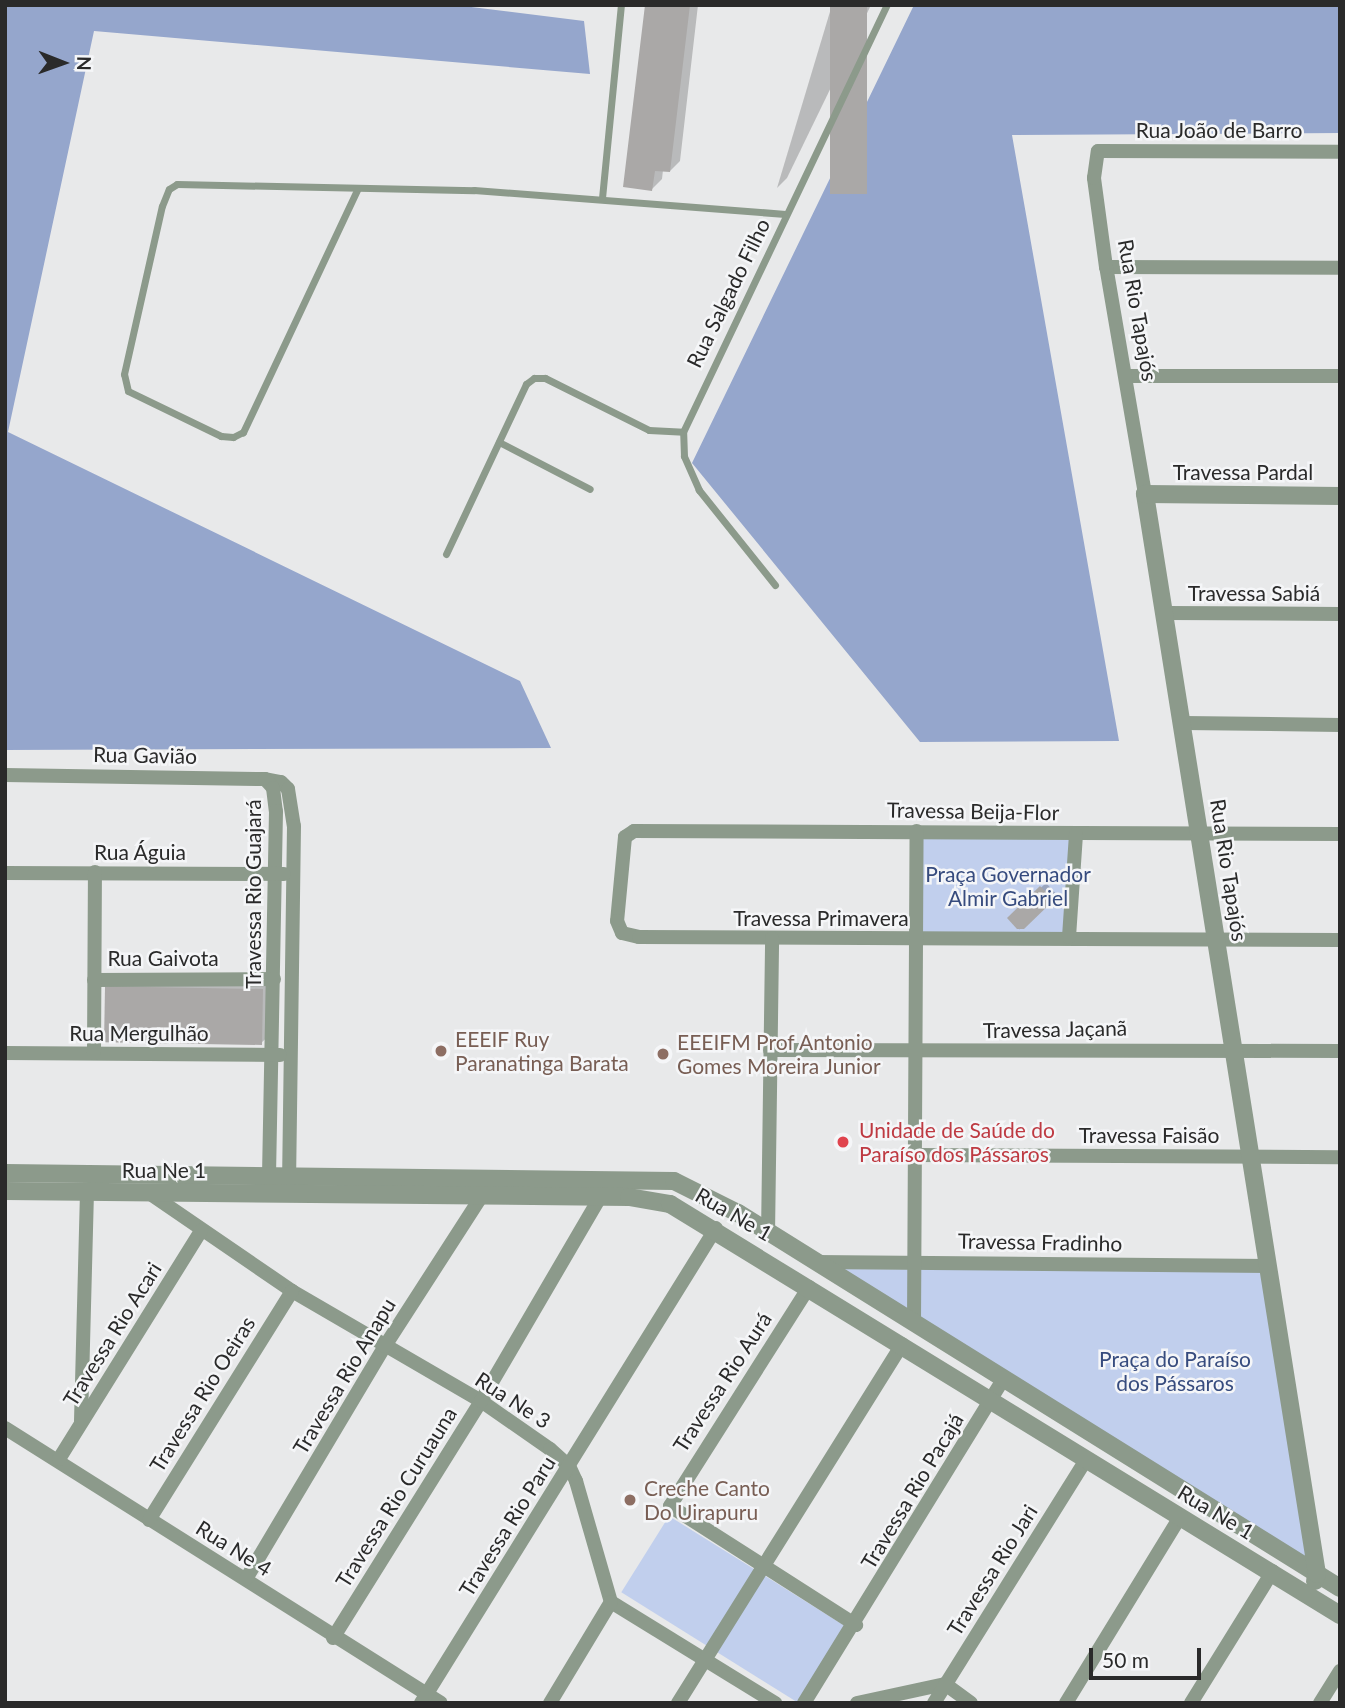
<!DOCTYPE html>
<html>
<head>
<meta charset="utf-8">
<style>
	body { margin:0 }
	#map { position:relative; width:1345px; height:1708px; overflow:hidden; background:#e8e9ea; font-family:Lato,sans-serif }
	div>[style] { position:absolute }
	.green>* { inset:0; background:#c1cfed; transform-origin:0 0 }
	.forest>* { inset:0; background:#95a6cc }
	.shadow>* { inset:0; background:#0003; transform-origin:0 0 }
	.building>* { inset:0; background:#aaa8a7; transform-origin:0 0 }
	.service>* { height:7px; margin:-3.5px; padding:0 3.5px; transform-origin:3.5px; border-radius:3.5px; background:#8c9a8b }
	.minor>* { height:14px; margin:-7px; padding:0 7px; transform-origin:7px; border-radius:7px; background:#8c9a8b }
	.tertiary>* { height:18px; margin:-9px; padding:0 9px; transform-origin:9px; border-radius:9px; background:#8c9a8b }
	.dots>* { width:19px; height:19px; translate:-50% -50%; box-sizing:border-box; border:4px solid #f5f6f8; border-radius:50% }
	span { translate:-50% -50%; white-space:nowrap; text-align:center; line-height:1.15; -webkit-text-stroke:5px #f5f6f8; paint-order:stroke }
	.street-label { font-size:21px; color:#2a2a2a }
	.park-label { font-size:21px; color:#364b7e }
	.education-label { font-size:21px; color:#785e54 }
	.left { translate:0 -50%; text-align:left }
	.health-label { font-size:21px; color:#be3a42 }
	.frame { position:absolute; inset:0; border:7px solid #2a2a2a; pointer-events:none }
	.north { position:absolute; left:28px; top:28px; width:70px; height:70px; -webkit-text-stroke:5px #f5f6f8; paint-order:stroke; rotate:91deg; font-size:19px; font-weight:700; line-height:28px; text-align:center; color:#2a2a2a }
	.north::after { content:''; display:block; margin:auto; width:24px; height:32px; background:#2a2a2a; clip-path:polygon(50% 0,100% 100%,50% 72%,0 100%) }
	.scale { position:absolute; left:1089px; top:1648px; width:112px; height:32px; box-sizing:border-box; border:4px solid #2a2a2a; border-top:0; padding-left:9px; font-size:21px; line-height:24px; white-space:nowrap; color:#2a2a2a; -webkit-text-stroke:5px #f5f6f8; paint-order:stroke }
</style>
</head>
<body>
<div id="map">
	<div class="green">
		<div style="left:915px;top:832px;width:155px;height:109px;rotate:1deg"></div>
		<div style="clip-path:polygon(832px 1269px,1262px 1270px,1311px 1576px)"></div>
		<div style="left:669px;top:1516px;width:208px;height:90px;rotate:32deg"></div>
	</div>
	<div class="forest">
		<div style="clip-path:polygon(5px 5px,455px 5px,584px 21px,590px 74px,94px 31px,8px 432px,520px 681px,551px 748px,5px 750px)"></div>
		<div style="clip-path:polygon(914px 5px,1340px 5px,1340px 133px,1012px 135px,1119px 741px,920px 742px,692px 463px)"></div>
	</div>
	<div class="shadow">
		<div style="clip-path:polygon(646px 5px,698px 5px,680px 161px,670px 171px,663px 170px,662px 179px,652px 189px)"></div>
		<div style="clip-path:polygon(832px 5px,871px 5px,787px 178px,777px 188px)"></div>
		<div style="left:1046px;top:883px;width:16px;height:51px;rotate:47deg"></div>
		<div style="clip-path:polygon(116px 980px,272px 980px,271px 1034px,261px 1043px,106px 990px)"></div>
	</div>
	<div class="building">
		<div style="clip-path:polygon(645px 5px,690px 5px,670px 172px,655px 171px,652px 191px,623px 187px)"></div>
		<div style="left:830px;top:5px;width:37px;height:189px"></div>
		<div style="clip-path:polygon(1040px 886px,1054px 900px,1024px 929px,1017px 929px,1007px 918px)"></div>
		<div style="left:263px;top:989px;width:56px;height:158px;rotate:91deg"></div>
	</div>
	<div class="service">
		<div style="left:357px;top:190px;width:268px;rotate:115.2deg"></div>
		<div style="left:243px;top:432px;width:11px;rotate:153deg"></div>
		<div style="left:233px;top:437px;width:12px;rotate:-175deg"></div>
		<div style="left:221px;top:436px;width:103px;rotate:-154.2deg"></div>
		<div style="left:128px;top:391px;width:17px;rotate:-103deg"></div>
		<div style="left:124px;top:374px;width:172px;rotate:-77.3deg"></div>
		<div style="left:162px;top:206px;width:18px;rotate:-68deg"></div>
		<div style="left:169px;top:189px;width:9px;rotate:-32deg"></div>
		<div style="left:177px;top:184px;width:297px;rotate:1.2deg"></div>
		<div style="left:474px;top:190px;width:312px;rotate:4.4deg"></div>
		<div style="left:602px;top:198px;width:194px;rotate:-84.4deg"></div>
		<div style="left:499px;top:442px;width:102px;rotate:27.3deg"></div>
		<div style="left:446px;top:554px;width:188px;rotate:-64.8deg"></div>
		<div style="left:526px;top:384px;width:10px;rotate:-37deg"></div>
		<div style="left:534px;top:378px;width:11px"></div>
		<div style="left:545px;top:378px;width:116px;rotate:26.6deg"></div>
		<div style="left:649px;top:430px;width:34px;rotate:3deg"></div>
		<div style="left:775px;top:585px;width:122px;rotate:-128.7deg"></div>
		<div style="left:699px;top:490px;width:37px;rotate:-114deg"></div>
		<div style="left:684px;top:456px;width:24px;rotate:-92deg"></div>
		<div style="left:683px;top:432px;width:473px;rotate:-64.5deg"></div>
	</div>
	<div class="minor">
		<div style="left:1106px;top:267px;width:234px;rotate:0.2deg"></div>
		<div style="left:1126px;top:376px;width:214px"></div>
		<div style="left:1145px;top:494px;width:230px;rotate:-99.7deg"></div>
		<div style="left:1106px;top:267px;width:90px;rotate:-97.7deg"></div>
		<div style="left:1094px;top:178px;width:27px;rotate:-82deg"></div>
		<div style="left:1098px;top:151px;width:242px;rotate:0.2deg"></div>
		<div style="left:1168px;top:613px;width:172px;rotate:0.3deg"></div>
		<div style="left:1184px;top:723px;width:156px;rotate:0.7deg"></div>
		<div style="left:5px;top:775px;width:260px;rotate:0.9deg"></div>
		<div style="left:265px;top:779px;width:16px;rotate:11deg"></div>
		<div style="left:281px;top:782px;width:10px;rotate:45deg"></div>
		<div style="left:288px;top:789px;width:37px;rotate:81deg"></div>
		<div style="left:294px;top:826px;width:361px;rotate:90.8deg"></div>
		<div style="left:265px;top:779px;width:12px;rotate:48deg"></div>
		<div style="left:273px;top:788px;width:23px;rotate:83deg"></div>
		<div style="left:276px;top:811px;width:375px;rotate:91.1deg"></div>
		<div style="left:1340px;top:834px;width:706px;rotate:-179.76deg"></div>
		<div style="left:634px;top:831px;width:11px;rotate:146deg"></div>
		<div style="left:625px;top:837px;width:84px;rotate:95.4deg"></div>
		<div style="left:617px;top:921px;width:13px;rotate:67deg"></div>
		<div style="left:622px;top:933px;width:17px;rotate:13deg"></div>
		<div style="left:639px;top:937px;width:701px;rotate:0.25deg"></div>
		<div style="left:5px;top:873px;width:279px;rotate:0.2deg"></div>
		<div style="left:1069px;top:937px;width:103px;rotate:-86.1deg"></div>
		<div style="left:94px;top:980px;width:180px;rotate:-0.3deg"></div>
		<div style="left:770px;top:1050px;width:570px;rotate:0.1deg"></div>
		<div style="left:5px;top:1053px;width:275px;rotate:0.4deg"></div>
		<div style="left:94px;top:1053px;width:181px;rotate:-89.7deg"></div>
		<div style="left:915px;top:1155px;width:425px;rotate:0.3deg"></div>
		<div style="left:149px;top:1193px;width:173px;rotate:34.4deg"></div>
		<div style="left:292px;top:1291px;width:219px;rotate:30.2deg"></div>
		<div style="left:481px;top:1401px;width:84px;rotate:34.8deg"></div>
		<div style="left:550px;top:1449px;width:25px;rotate:42deg"></div>
		<div style="left:569px;top:1466px;width:17px;rotate:65deg"></div>
		<div style="left:576px;top:1481px;width:126px;rotate:73.9deg"></div>
		<div style="left:611px;top:1602px;width:193px;rotate:31.6deg"></div>
		<div style="left:768px;top:1234px;width:296px;rotate:-89.2deg"></div>
		<div style="left:815px;top:1262px;width:454px;rotate:0.5deg"></div>
		<div style="left:809px;top:1287px;width:259px;rotate:122.4deg"></div>
		<div style="left:670px;top:1506px;width:221px;rotate:32.6deg"></div>
		<div style="left:914px;top:1324px;width:493px;rotate:-89.7deg"></div>
		<div style="left:81px;top:1421px;width:229px;rotate:-88.5deg"></div>
		<div style="left:5px;top:1428px;width:515px;rotate:32.24deg"></div>
		<div style="left:59px;top:1459px;width:269px;rotate:-58.1deg"></div>
		<div style="left:149px;top:1520px;width:270px;rotate:-58deg"></div>
		<div style="left:246px;top:1579px;width:271px;rotate:-59.2deg"></div>
		<div style="left:385px;top:1346px;width:177px;rotate:-57.2deg"></div>
		<div style="left:333px;top:1638px;width:279px;rotate:-58deg"></div>
		<div style="left:481px;top:1401px;width:236px;rotate:-59.7deg"></div>
		<div style="left:421px;top:1703px;width:559px;rotate:-58.16deg"></div>
		<div style="left:550px;top:1703px;width:118px;rotate:-58.9deg"></div>
		<div style="left:678px;top:1703px;width:423px;rotate:-58deg"></div>
		<div style="left:804px;top:1703px;width:380px;rotate:-58.4deg"></div>
		<div style="left:857px;top:1703px;width:90px;rotate:-12.2deg"></div>
		<div style="left:945px;top:1684px;width:32px;rotate:36deg"></div>
		<div style="left:934px;top:1703px;width:287px;rotate:-58deg"></div>
		<div style="left:1066px;top:1703px;width:218px;rotate:-58.5deg"></div>
		<div style="left:1191px;top:1703px;width:155px;rotate:-58.2deg"></div>
		<div style="left:1320px;top:1703px;width:38px;rotate:-58deg"></div>
	</div>
	<div class="tertiary">
		<div style="left:5px;top:1173px;width:669px;rotate:0.69deg"></div>
		<div style="left:674px;top:1181px;width:72px;rotate:26.6deg"></div>
		<div style="left:738px;top:1213px;width:709px;rotate:31.92deg"></div>
		<div style="left:5px;top:1191px;width:624px;rotate:0.55deg"></div>
		<div style="left:629px;top:1197px;width:42px;rotate:9.7deg"></div>
		<div style="left:670px;top:1204px;width:786px;rotate:31.53deg"></div>
		<div style="left:1315px;top:1581px;width:7px;rotate:-74deg"></div>
		<div style="left:1317px;top:1574px;width:1094px;rotate:-99.05deg"></div>
		<div style="left:1145px;top:494px;width:195px;rotate:0.6deg"></div>
	</div>
	<div class="dots">
		<div style="left:441px;top:1051px;background:#8d6e63"></div>
		<div style="left:663px;top:1054px;background:#8d6e63"></div>
		<div style="left:843px;top:1142px;background:#e0444e"></div>
		<div style="left:630px;top:1500px;background:#8d6e63"></div>
	</div>
	<div class="street-label">
		<span style="left:1219px;top:130px">Rua João de Barro</span>
		<span style="left:728px;top:293px;rotate:-64deg">Rua Salgado Filho</span>
		<span style="left:1138px;top:310px;rotate:80deg">Rua Rio Tapajós</span>
		<span style="left:1243px;top:472px">Travessa Pardal</span>
		<span style="left:1254px;top:593px">Travessa Sabiá</span>
		<span style="left:145px;top:755px;rotate:1deg">Rua Gavião</span>
		<span style="left:973px;top:811px;rotate:1deg">Travessa Beija-Flor</span>
		<span style="left:140px;top:852px">Rua Águia</span>
		<span style="left:1229px;top:870px;rotate:81deg">Rua Rio Tapajós</span>
		<span style="left:253px;top:894px;rotate:-90deg">Travessa Rio Guajará</span>
		<span style="left:821px;top:918px">Travessa Primavera</span>
		<span style="left:163px;top:958px">Rua Gaivota</span>
		<span style="left:1055px;top:1029px;rotate:-1deg">Travessa Jaçanã</span>
		<span style="left:139px;top:1033px">Rua Mergulhão</span>
		<span style="left:1149px;top:1135px">Travessa Faisão</span>
		<span style="left:164px;top:1170px">Rua Ne 1</span>
		<span style="left:734px;top:1214px;rotate:30deg">Rua Ne 1</span>
		<span style="left:1040px;top:1242px;rotate:1deg">Travessa Fradinho</span>
		<span style="left:112px;top:1334px;rotate:-58deg">Travessa Rio Acari</span>
		<span style="left:344px;top:1376px;rotate:-59deg">Travessa Rio Anapu</span>
		<span style="left:722px;top:1382px;rotate:-57deg">Travessa Rio Aurá</span>
		<span style="left:202px;top:1394px;rotate:-58deg">Travessa Rio Oeiras</span>
		<span style="left:513px;top:1400px;rotate:33deg">Rua Ne 3</span>
		<span style="left:912px;top:1491px;rotate:-59deg">Travessa Rio Pacajá</span>
		<span style="left:396px;top:1497px;rotate:-58deg">Travessa Rio Curuauna</span>
		<span style="left:1216px;top:1512px;rotate:31deg">Rua Ne 1</span>
		<span style="left:507px;top:1526px;rotate:-58deg">Travessa Rio Paru</span>
		<span style="left:234px;top:1548px;rotate:32deg">Rua Ne 4</span>
		<span style="left:992px;top:1570px;rotate:-58deg">Travessa Rio Jari</span>
	</div>
	<div class="park-label">
		<span style="left:1008px;top:886px">Praça Governador<br>Almir Gabriel</span>
		<span style="left:1175px;top:1371px">Praça do Paraíso<br>dos Pássaros</span>
	</div>
	<div class="education-label">
		<span class="left" style="left:455px;top:1051px">EEEIF Ruy<br>Paranatinga Barata</span>
		<span class="left" style="left:677px;top:1054px">EEEIFM Prof Antonio<br>Gomes Moreira Junior</span>
		<span class="left" style="left:644px;top:1500px">Creche Canto<br>Do Uirapuru</span>
	</div>
	<div class="health-label">
		<span class="left" style="left:859px;top:1142px">Unidade de Saúde do<br>Paraíso dos Pássaros</span>
	</div>
	<div class="frame"></div>
	<div class="north">N</div>
	<div class="scale">50 m</div>
</div>
</body>
</html>
